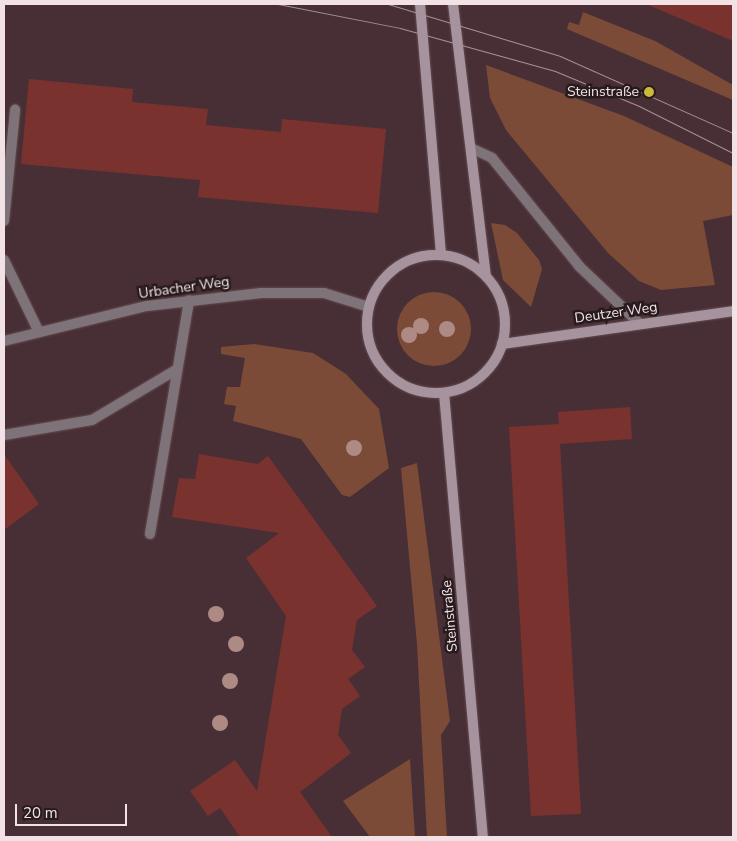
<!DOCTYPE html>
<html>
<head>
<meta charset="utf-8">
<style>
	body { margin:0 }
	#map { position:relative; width:737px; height:841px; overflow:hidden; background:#482f35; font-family:"Nunito Sans",sans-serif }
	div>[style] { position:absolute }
	.green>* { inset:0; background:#7b4b37 }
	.round { border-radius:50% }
	.building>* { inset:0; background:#7a322f }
	.roads { filter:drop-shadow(0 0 1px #634c51) drop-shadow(0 0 1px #634c51) }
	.lane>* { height:10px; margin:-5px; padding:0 5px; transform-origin:5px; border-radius:5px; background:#7e7379 }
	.street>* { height:10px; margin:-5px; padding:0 5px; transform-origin:5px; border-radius:5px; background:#7e7379 }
	.secondary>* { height:10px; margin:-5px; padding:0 5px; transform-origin:5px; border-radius:5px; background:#a6939d }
	.secondary>.ring { margin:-5px; padding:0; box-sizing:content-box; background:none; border:10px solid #a6939d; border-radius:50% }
	.tram>* { height:1px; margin:-0.5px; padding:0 0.5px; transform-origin:0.5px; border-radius:0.5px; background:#a69195 }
	.trees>* { width:16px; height:16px; margin:-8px; border-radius:50%; background:#ad8a84 }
	.dots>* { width:14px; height:14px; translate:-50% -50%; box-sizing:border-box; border:2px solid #271b1e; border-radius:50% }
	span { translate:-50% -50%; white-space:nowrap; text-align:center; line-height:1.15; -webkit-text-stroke:5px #271b1e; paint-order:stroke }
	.poi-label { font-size:14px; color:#f3e2e5 }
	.right { translate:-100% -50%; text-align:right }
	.street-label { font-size:14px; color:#f3e2e5 }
	.frame { position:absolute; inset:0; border:5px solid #f3e2e5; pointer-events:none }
	.scale { position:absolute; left:15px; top:804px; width:112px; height:22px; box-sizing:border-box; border:2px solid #f3e2e5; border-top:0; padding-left:6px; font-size:15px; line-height:18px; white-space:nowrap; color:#f3e2e5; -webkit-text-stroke:4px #271b1e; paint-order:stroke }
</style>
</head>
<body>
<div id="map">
	<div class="green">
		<div style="clip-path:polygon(583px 12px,655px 41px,733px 85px,733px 100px,567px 29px,569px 22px,579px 25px)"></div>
		<div style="clip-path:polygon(486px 65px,624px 116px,733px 167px,733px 215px,703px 221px,715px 285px,661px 290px,639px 281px,608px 253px,506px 130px,490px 98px)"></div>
		<div style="clip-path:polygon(491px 223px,505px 225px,517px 233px,539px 260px,542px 269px,531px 307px,503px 280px)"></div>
		<div class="round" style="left:397px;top:292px;width:74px;height:74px"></div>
		<div style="clip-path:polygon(254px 344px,313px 353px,346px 374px,379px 409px,389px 468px,350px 497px,342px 495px,301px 439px,233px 421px,236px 406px,224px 404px,227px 387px,240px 387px,245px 358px,221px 354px,221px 347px)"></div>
		<div style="clip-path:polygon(417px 463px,450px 721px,441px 735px,447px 837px,427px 837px,417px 644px,401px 468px)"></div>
		<div style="clip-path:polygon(410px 759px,415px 837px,370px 837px,343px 801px)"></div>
	</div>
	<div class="building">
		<div style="clip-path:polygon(646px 4px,733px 4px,733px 41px)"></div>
		<div style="clip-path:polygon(29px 79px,133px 89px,132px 102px,208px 109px,206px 125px,281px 132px,282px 119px,386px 129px,378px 213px,198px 197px,200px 180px,21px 164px)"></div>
		<div style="clip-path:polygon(630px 407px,632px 439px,560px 444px,581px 814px,531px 816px,509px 427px,559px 424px,558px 412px)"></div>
		<div style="clip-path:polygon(4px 454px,39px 504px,4px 530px)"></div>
		<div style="clip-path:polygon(199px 454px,258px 464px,268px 456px,377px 606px,357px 620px,352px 650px,365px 667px,348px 679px,360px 696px,342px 709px,338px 735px,351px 753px,300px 792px,332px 837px,240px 837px,220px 808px,208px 816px,190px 791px,235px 760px,257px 791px,286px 616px,246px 558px,279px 533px,172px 517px,179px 478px,195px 479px)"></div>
	</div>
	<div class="roads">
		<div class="lane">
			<div style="left:471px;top:148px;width:23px;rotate:25deg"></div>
			<div style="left:492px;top:158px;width:139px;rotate:51.1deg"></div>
			<div style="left:579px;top:266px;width:83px;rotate:43.5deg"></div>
			<div style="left:4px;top:221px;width:112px;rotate:-84.3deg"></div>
			<div style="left:4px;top:260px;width:80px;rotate:64.1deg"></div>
			<div style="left:4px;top:435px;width:89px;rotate:-9.7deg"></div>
			<div style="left:92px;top:420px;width:98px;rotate:-30.8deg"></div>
			<div style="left:150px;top:534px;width:237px;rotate:-80.5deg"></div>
		</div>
		<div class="street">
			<div style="left:4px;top:341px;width:147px;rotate:-13.8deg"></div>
			<div style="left:147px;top:306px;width:115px;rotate:-6.5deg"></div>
			<div style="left:261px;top:293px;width:63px"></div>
			<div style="left:324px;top:293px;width:47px;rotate:17.3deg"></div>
		</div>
		<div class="secondary">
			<div style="left:420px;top:4px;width:252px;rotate:85.2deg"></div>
			<div style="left:453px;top:4px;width:274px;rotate:83.1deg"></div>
			<div class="ring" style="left:367px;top:255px;width:128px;height:128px"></div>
			<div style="left:502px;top:344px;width:233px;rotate:-8.1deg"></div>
			<div style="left:444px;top:393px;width:446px;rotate:85deg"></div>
		</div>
	</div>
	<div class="tram">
		<div style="left:278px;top:4px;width:124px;rotate:11.1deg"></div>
		<div style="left:400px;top:28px;width:161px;rotate:15.5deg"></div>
		<div style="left:555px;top:71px;width:91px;rotate:22.6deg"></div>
		<div style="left:639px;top:106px;width:105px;rotate:26.6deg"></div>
		<div style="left:388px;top:4px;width:180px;rotate:16.8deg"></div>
		<div style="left:560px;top:56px;width:189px;rotate:24deg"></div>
	</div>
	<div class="trees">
		<div style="left:421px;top:326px"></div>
		<div style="left:447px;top:329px"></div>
		<div style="left:409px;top:335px"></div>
		<div style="left:354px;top:448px"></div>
		<div style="left:216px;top:614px"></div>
		<div style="left:236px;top:644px"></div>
		<div style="left:230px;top:681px"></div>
		<div style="left:220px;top:723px"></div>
	</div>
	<div class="dots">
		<div style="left:649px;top:92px;background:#cbb939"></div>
	</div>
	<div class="poi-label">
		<span class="right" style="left:639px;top:92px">Steinstraße</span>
	</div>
	<div class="street-label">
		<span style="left:184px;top:288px;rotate:-8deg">Urbacher Weg</span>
		<span style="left:616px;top:313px;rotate:-8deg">Deutzer Weg</span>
		<span style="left:450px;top:616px;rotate:-95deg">Steinstraße</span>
	</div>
	<div class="frame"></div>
	<div class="scale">20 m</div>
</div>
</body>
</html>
